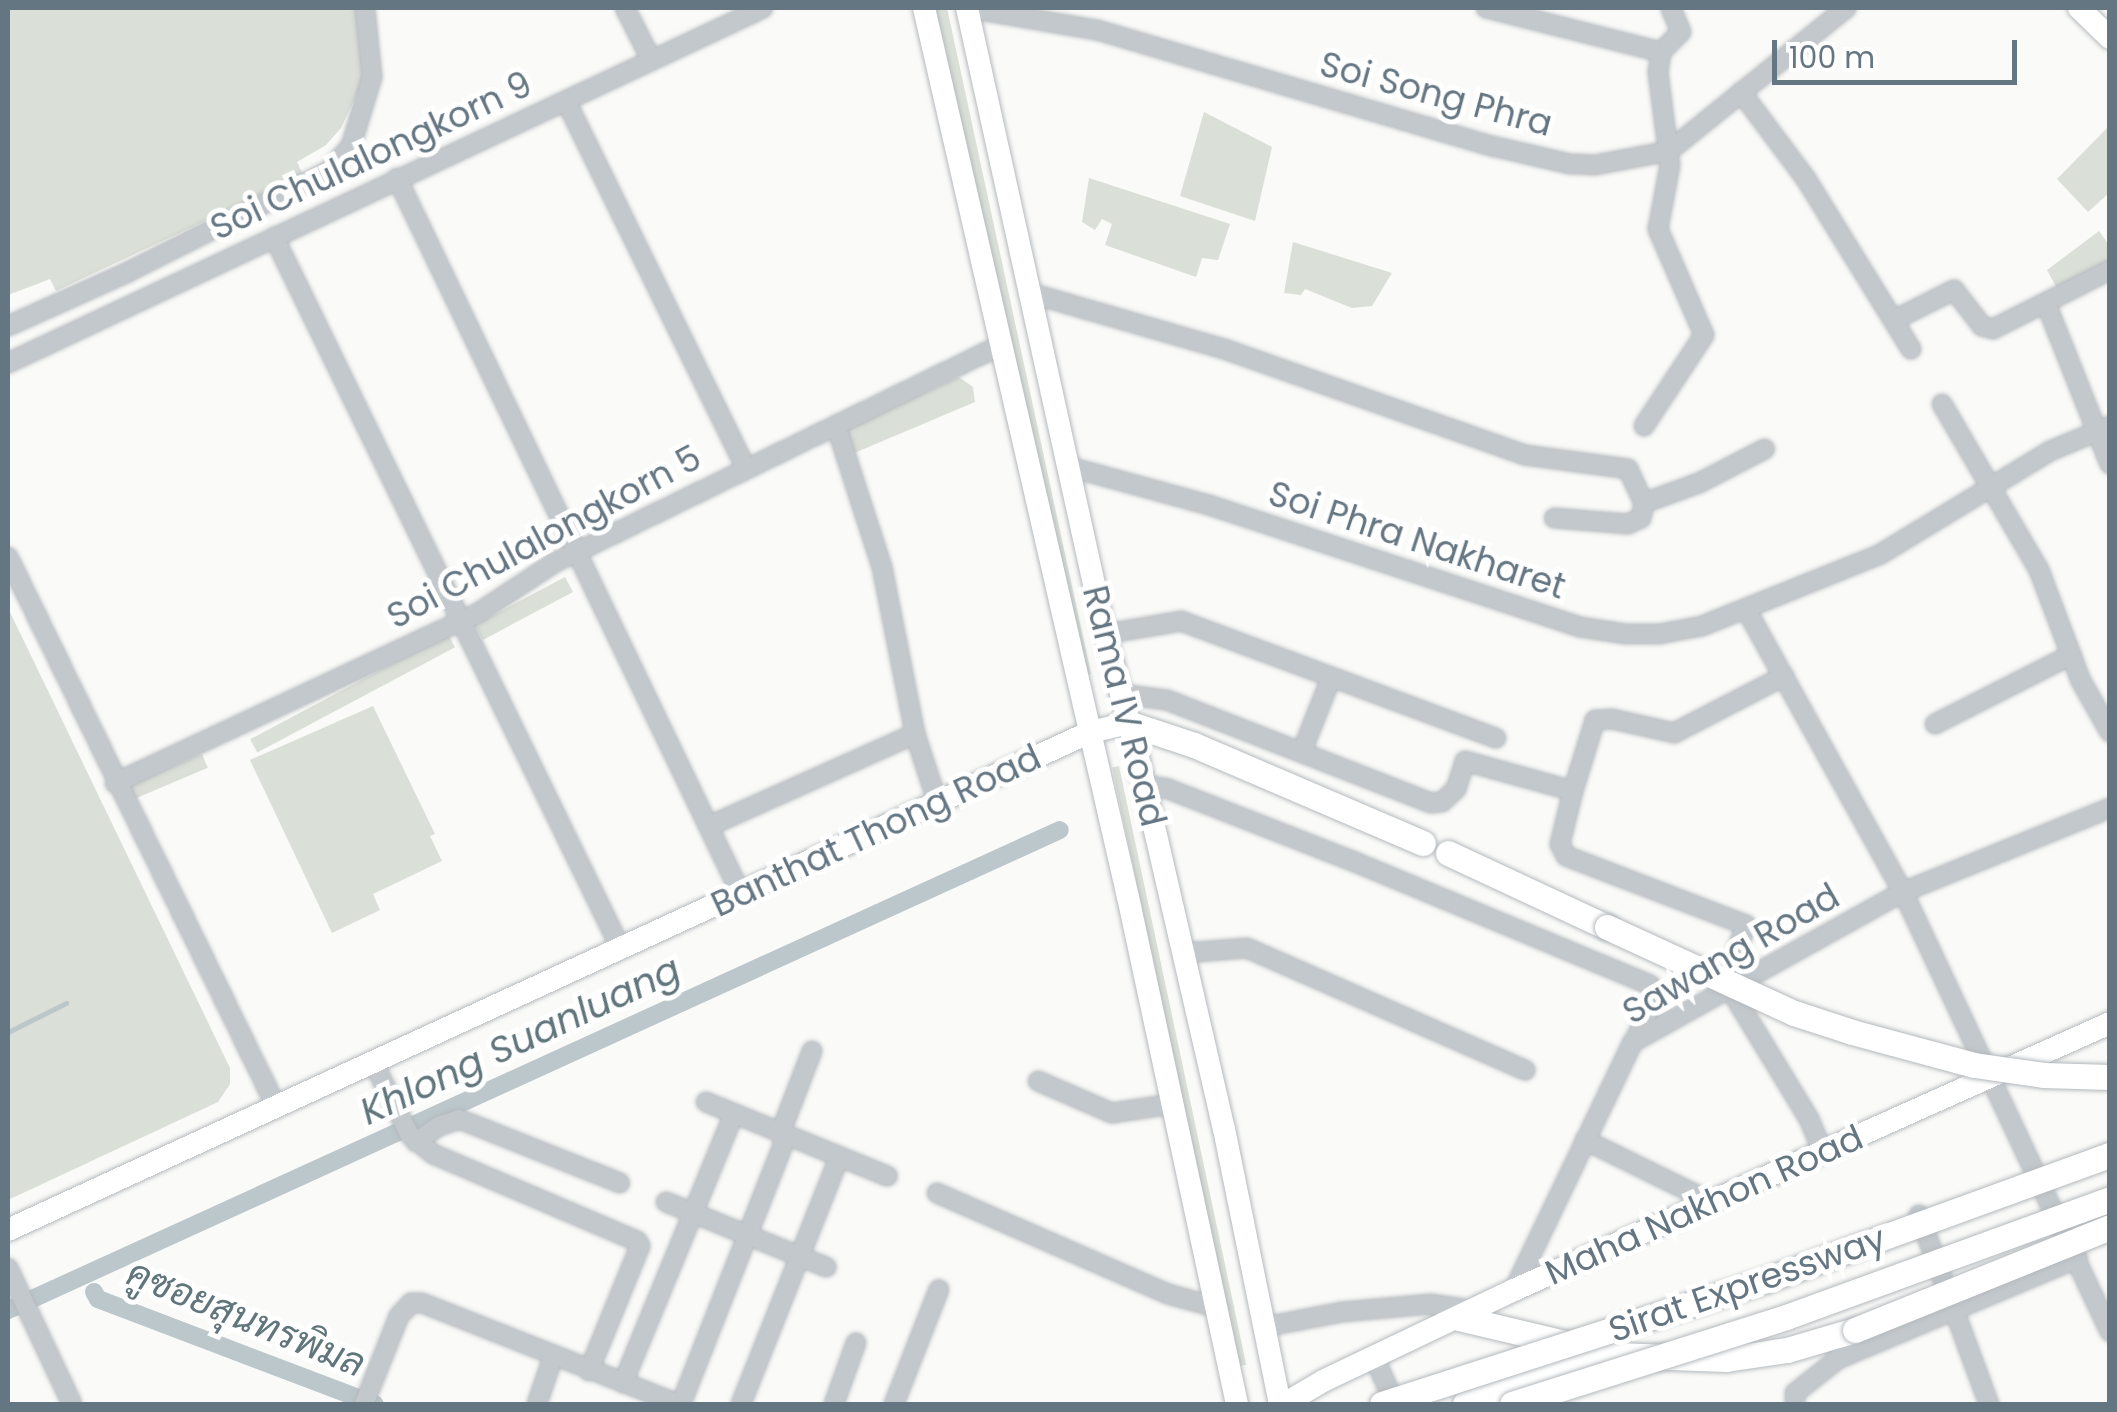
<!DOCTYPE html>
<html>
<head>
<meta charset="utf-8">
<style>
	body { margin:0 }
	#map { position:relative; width:2117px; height:1412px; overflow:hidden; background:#fafaf8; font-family:Poppins,Sarabun,sans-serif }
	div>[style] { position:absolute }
	.green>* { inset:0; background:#dadfd7; transform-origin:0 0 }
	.stream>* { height:5px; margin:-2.5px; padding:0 2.5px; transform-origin:2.5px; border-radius:2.5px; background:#bbc7cb }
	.canal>* { height:18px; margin:-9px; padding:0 9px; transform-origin:9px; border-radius:9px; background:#bbc7cb }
	.roads { filter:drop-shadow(0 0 2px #b5babe) drop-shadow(0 0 2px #b5babe) }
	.minor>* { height:18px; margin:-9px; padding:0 9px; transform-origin:9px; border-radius:9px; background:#c3c8cc }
	.major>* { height:22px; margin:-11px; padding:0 11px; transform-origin:11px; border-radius:11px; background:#fff }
	.highway>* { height:25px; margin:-12.5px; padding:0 12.5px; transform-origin:12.5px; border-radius:12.5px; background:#fff }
	.bridges { filter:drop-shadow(0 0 2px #b4b9bd) drop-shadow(0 0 2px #b4b9bd) }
	.highway-bridge>* { height:25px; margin:-12.5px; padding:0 12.5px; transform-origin:12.5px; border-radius:12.5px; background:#fff }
	span { translate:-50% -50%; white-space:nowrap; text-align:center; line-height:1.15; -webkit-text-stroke:10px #fff; paint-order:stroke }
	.street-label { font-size:35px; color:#657683 }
	.water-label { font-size:38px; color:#60757c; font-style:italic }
	.frame { position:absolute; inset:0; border:10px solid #657683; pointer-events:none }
	.scale { position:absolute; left:1772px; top:40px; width:245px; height:45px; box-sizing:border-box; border:5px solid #657683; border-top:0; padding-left:12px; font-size:30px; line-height:35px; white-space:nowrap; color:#657683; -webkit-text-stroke:8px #fff; paint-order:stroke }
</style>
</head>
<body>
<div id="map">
	<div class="green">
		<div style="clip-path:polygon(8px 8px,359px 8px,365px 77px,341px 128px,326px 145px,297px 162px,303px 175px,56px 291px,50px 279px,8px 295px)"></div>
		<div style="clip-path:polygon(936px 8px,947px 8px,1091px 674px,1084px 675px)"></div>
		<div style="clip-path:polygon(1204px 112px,1272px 147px,1255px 221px,1180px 196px)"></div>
		<div style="clip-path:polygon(2109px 126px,2109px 193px,2088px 212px,2057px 179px)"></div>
		<div style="clip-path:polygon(1089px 178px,1230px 224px,1218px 260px,1202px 258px,1196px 277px,1105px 245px,1112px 224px,1102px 219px,1095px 230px,1082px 222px)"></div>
		<div style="clip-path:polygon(2099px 231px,2109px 245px,2109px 264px,2060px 294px,2047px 270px)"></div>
		<div style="clip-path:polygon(1293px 242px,1392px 273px,1372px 306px,1352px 308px,1305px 289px,1301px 295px,1284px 293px)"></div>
		<div style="clip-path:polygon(959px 377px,973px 387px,975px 402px,852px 454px,842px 430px)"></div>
		<div style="left:565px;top:577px;width:17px;height:102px;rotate:62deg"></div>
		<div style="clip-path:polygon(8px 608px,230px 1068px,230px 1084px,218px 1102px,8px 1200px)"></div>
		<div style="left:448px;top:634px;width:15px;height:224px;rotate:62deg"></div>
		<div style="clip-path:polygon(373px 706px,435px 834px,430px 836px,442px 861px,373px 894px,380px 910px,332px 933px,250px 760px)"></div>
		<div style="left:202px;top:754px;width:15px;height:82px;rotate:67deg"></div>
		<div style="left:1119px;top:766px;width:612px;height:7px;rotate:78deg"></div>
	</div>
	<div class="stream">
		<div style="left:8px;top:1032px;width:65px;rotate:-26.6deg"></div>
	</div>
	<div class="canal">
		<div style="left:94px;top:1292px;width:8px;rotate:60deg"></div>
		<div style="left:98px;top:1299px;width:296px;rotate:20.8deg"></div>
		<div style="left:8px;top:1310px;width:1156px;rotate:-24.53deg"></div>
	</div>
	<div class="roads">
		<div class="minor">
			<div style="left:625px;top:8px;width:57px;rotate:63deg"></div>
			<div style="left:967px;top:8px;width:132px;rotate:9.6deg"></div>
			<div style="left:1097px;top:30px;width:412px;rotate:16.4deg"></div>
			<div style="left:1492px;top:146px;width:80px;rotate:13deg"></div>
			<div style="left:1570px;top:164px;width:25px;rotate:2deg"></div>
			<div style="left:1595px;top:165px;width:75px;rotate:-10.7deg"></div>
			<div style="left:1669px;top:151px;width:228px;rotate:-38.9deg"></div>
			<div style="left:1486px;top:8px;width:180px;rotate:14.1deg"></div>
			<div style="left:1741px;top:92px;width:109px;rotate:53.2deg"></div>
			<div style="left:1806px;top:179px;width:200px;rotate:58.3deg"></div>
			<div style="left:566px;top:101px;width:410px;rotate:63.9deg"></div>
			<div style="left:397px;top:178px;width:794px;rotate:64.34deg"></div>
			<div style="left:274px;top:237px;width:792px;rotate:64.02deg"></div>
			<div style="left:1030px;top:293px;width:205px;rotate:16.1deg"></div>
			<div style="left:1227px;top:350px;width:316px;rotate:19.4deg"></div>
			<div style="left:1525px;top:455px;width:104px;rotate:7.7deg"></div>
			<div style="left:1628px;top:469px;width:38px;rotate:65deg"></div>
			<div style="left:1644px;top:503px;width:15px;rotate:101deg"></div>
			<div style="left:1641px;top:518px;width:14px;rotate:155deg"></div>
			<div style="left:1628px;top:524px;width:74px;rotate:-175.4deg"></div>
			<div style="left:2047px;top:306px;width:170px;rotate:68.3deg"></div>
			<div style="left:1896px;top:319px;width:65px;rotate:-26.6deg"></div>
			<div style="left:1954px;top:290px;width:46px;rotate:52.1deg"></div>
			<div style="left:1982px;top:326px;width:11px;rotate:15deg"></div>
			<div style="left:1993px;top:329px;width:131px;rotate:-26.8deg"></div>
			<div style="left:8px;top:326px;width:132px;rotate:-24.2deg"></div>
			<div style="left:128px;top:272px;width:225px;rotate:-26.7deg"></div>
			<div style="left:329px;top:171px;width:33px;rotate:-49deg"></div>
			<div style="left:351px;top:146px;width:72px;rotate:-73.1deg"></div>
			<div style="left:372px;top:77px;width:69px;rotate:-95.8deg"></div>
			<div style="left:8px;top:363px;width:834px;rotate:-25.18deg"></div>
			<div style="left:1942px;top:404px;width:192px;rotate:59.7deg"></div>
			<div style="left:2039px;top:570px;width:119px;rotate:69.3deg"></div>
			<div style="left:2081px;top:681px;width:59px;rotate:60.4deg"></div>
			<div style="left:836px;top:425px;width:149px;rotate:72.1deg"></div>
			<div style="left:882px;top:567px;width:170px;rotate:78.8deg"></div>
			<div style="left:915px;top:734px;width:74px;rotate:71.8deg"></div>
			<div style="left:1644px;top:426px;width:109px;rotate:-56.6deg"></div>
			<div style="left:1704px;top:335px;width:116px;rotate:-113.5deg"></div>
			<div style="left:1658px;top:229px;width:65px;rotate:-79.4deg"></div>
			<div style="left:1670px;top:165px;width:94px;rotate:-97.4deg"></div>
			<div style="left:1658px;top:72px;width:20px;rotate:-81deg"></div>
			<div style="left:1661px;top:52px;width:28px;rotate:-45deg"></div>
			<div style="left:1681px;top:32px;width:26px;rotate:-113deg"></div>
			<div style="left:1070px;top:467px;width:144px;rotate:15.3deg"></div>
			<div style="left:1209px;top:505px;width:391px;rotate:18.2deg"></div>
			<div style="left:1580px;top:627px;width:47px;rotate:8.7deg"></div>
			<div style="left:1626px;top:634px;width:33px"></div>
			<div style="left:1659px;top:634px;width:44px;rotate:-10.5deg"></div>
			<div style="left:1702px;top:626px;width:191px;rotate:-21.9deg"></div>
			<div style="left:1879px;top:555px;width:200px;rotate:-31.3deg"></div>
			<div style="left:2050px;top:451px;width:65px;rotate:-22.6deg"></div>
			<div style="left:1644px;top:503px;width:59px;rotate:-20deg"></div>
			<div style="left:1699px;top:483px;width:74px;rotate:-27.3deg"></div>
			<div style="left:8px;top:557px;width:611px;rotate:63.98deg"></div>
			<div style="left:1746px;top:609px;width:324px;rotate:61deg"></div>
			<div style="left:1903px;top:892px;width:486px;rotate:64.8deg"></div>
			<div style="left:1105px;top:634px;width:77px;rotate:-9.7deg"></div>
			<div style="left:1181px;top:621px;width:336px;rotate:20.4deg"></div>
			<div style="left:1120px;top:694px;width:47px;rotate:7.3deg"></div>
			<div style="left:1167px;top:700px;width:283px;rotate:21.3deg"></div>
			<div style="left:1431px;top:803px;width:11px;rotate:-5deg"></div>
			<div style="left:1442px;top:802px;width:19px;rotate:-43deg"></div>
			<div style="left:1456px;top:789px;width:29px;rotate:-72deg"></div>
			<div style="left:1465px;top:761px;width:112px;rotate:15.5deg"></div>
			<div style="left:1573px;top:791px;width:74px;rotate:-72.8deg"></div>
			<div style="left:1595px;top:720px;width:17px;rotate:-3deg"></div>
			<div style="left:1612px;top:719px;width:64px;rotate:12.7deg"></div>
			<div style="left:1674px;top:733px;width:124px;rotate:-27.4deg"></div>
			<div style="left:1935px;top:724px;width:153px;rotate:-26.9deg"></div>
			<div style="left:1302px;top:751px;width:79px;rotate:-68.3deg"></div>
			<div style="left:115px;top:783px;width:401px;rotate:-25.1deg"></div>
			<div style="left:478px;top:613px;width:91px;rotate:-33.3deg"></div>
			<div style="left:554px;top:563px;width:497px;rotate:-26deg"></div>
			<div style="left:1144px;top:785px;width:24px;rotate:9deg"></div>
			<div style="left:1168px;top:789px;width:201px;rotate:21.3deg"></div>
			<div style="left:1355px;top:862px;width:320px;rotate:22.6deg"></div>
			<div style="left:1650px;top:985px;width:12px;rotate:59deg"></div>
			<div style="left:1656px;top:995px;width:52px;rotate:115.1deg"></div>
			<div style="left:1573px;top:791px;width:55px;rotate:103.8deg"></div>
			<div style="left:1560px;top:844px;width:13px;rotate:63deg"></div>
			<div style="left:1566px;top:856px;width:193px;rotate:21deg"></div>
			<div style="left:1746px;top:925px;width:38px;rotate:110deg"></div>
			<div style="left:1733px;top:961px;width:24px;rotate:45deg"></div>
			<div style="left:709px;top:826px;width:226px;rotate:-24.1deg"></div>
			<div style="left:1183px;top:953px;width:64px;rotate:-4.5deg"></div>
			<div style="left:1247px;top:948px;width:304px;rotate:23.7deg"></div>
			<div style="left:1730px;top:989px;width:152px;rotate:58.7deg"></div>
			<div style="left:1809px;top:1119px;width:36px;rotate:67deg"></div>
			<div style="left:373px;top:1062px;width:80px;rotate:63.4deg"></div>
			<div style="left:409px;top:1134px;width:31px;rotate:40deg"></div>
			<div style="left:433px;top:1154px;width:222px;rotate:23.1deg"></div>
			<div style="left:637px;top:1241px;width:6px;rotate:59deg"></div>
			<div style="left:640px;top:1246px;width:135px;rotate:112.2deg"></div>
			<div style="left:1038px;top:1081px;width:81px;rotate:23.4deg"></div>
			<div style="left:1112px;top:1113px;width:61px;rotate:-8.5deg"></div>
			<div style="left:706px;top:1102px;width:196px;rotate:22.2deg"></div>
			<div style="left:780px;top:1134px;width:89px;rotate:-68.9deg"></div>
			<div style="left:1585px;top:1140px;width:140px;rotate:26.2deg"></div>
			<div style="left:416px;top:1142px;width:28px;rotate:-35deg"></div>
			<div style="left:439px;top:1126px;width:21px;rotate:-19deg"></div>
			<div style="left:459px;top:1119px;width:173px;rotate:21.7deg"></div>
			<div style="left:937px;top:1193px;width:252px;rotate:23.6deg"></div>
			<div style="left:1168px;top:1294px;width:53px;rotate:15.4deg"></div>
			<div style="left:666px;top:1202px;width:173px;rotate:22.1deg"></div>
			<div style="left:1919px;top:1215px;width:202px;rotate:69.7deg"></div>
			<div style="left:8px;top:1268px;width:150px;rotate:64.8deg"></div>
			<div style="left:1514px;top:1290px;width:275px;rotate:-64.4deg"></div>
			<div style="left:1633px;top:1042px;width:309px;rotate:-29.1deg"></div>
			<div style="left:1903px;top:892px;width:223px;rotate:-22.1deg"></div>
			<div style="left:1264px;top:1327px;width:79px;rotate:-10.9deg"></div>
			<div style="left:1342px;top:1312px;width:89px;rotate:-5.1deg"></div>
			<div style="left:1431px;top:1304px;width:40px;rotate:8.5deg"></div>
			<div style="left:1374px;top:1357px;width:51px;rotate:65.9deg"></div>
			<div style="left:623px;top:1383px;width:289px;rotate:-67.6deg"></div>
			<div style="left:364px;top:1404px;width:95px;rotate:-68.3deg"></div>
			<div style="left:399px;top:1316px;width:18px;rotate:-47deg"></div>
			<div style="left:411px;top:1303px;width:11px"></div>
			<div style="left:422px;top:1303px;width:275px;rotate:21.5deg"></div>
			<div style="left:537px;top:1404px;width:50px;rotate:-71.2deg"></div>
			<div style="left:681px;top:1404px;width:287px;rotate:-68.5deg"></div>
			<div style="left:741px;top:1404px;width:265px;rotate:-68.3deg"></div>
			<div style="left:834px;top:1404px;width:65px;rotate:-70.2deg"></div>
			<div style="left:894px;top:1404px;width:123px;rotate:-68.6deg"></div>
			<div style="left:1795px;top:1404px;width:11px;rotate:-90deg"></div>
			<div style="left:1795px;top:1393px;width:55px;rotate:-38.3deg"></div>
			<div style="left:1838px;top:1359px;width:260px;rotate:-22.8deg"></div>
		</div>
		<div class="major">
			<div style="left:924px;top:8px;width:912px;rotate:77.08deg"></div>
			<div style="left:1128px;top:897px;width:519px;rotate:77.87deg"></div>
			<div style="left:967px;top:8px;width:641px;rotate:77.57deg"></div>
			<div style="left:1105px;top:634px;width:127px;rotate:75deg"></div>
			<div style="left:1138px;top:757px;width:382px;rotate:77deg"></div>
			<div style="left:1224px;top:1129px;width:281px;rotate:78.5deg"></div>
			<div style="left:2079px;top:8px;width:43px;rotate:44.1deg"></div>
			<div style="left:8px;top:1230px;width:1191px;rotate:-24.71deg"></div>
			<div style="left:1090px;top:732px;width:39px;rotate:-13deg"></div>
			<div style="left:1284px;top:1404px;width:45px;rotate:-30.5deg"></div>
			<div style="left:1323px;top:1381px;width:212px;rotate:-25.5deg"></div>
			<div style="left:1514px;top:1290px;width:653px;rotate:-24.13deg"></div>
		</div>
		<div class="highway">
			<div style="left:1128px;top:723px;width:70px;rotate:18.4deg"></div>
			<div style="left:1194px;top:745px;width:249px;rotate:23.2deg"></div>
			<div style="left:1448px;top:853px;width:175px;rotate:25deg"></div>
			<div style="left:1459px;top:1318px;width:160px;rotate:13.3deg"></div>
			<div style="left:1615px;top:1355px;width:111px;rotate:2.1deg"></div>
			<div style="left:1726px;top:1359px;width:62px;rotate:-8.4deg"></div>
			<div style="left:1787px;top:1350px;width:71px;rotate:-16.4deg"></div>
			<div style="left:1465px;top:1404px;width:158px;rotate:-18.1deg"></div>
		</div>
	</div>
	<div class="bridges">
		<div class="highway-bridge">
			<div style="left:1607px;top:927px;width:206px;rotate:24.7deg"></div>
			<div style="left:1794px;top:1013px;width:61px;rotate:18.1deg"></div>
			<div style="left:1852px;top:1032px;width:126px;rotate:15.1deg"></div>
			<div style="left:1974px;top:1065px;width:70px;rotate:8.2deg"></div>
			<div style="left:2043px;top:1075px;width:67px;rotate:1.7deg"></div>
			<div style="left:1855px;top:1330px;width:275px;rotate:-22deg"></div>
			<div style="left:1382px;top:1404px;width:404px;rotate:-17.9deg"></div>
			<div style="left:1766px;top:1280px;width:366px;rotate:-20deg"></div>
			<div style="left:1512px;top:1404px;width:287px;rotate:-17.6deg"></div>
			<div style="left:1786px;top:1317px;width:345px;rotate:-20deg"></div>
		</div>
	</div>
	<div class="street-label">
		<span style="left:1436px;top:94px;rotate:15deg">Soi Song Phra</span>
		<span style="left:371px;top:156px;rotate:-25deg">Soi Chulalongkorn 9</span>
		<span style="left:544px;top:537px;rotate:-28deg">Soi Chulalongkorn 5</span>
		<span style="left:1417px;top:540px;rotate:18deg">Soi Phra Nakharet</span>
		<span style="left:1124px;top:706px;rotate:76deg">Rama IV Road</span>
		<span style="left:876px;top:831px;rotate:-25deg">Banthat Thong Road</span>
		<span style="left:1731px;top:954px;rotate:-30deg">Sawang Road</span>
		<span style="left:1704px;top:1205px;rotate:-24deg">Maha Nakhon Road</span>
		<span style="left:1747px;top:1284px;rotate:-19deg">Sirat Expressway</span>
	</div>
	<div class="water-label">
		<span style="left:520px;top:1040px;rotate:-25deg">Khlong Suanluang</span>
		<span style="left:246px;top:1318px;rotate:22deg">คูซอยสุนทรพิมล</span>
	</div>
	<div class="frame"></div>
	<div class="scale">100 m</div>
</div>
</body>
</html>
